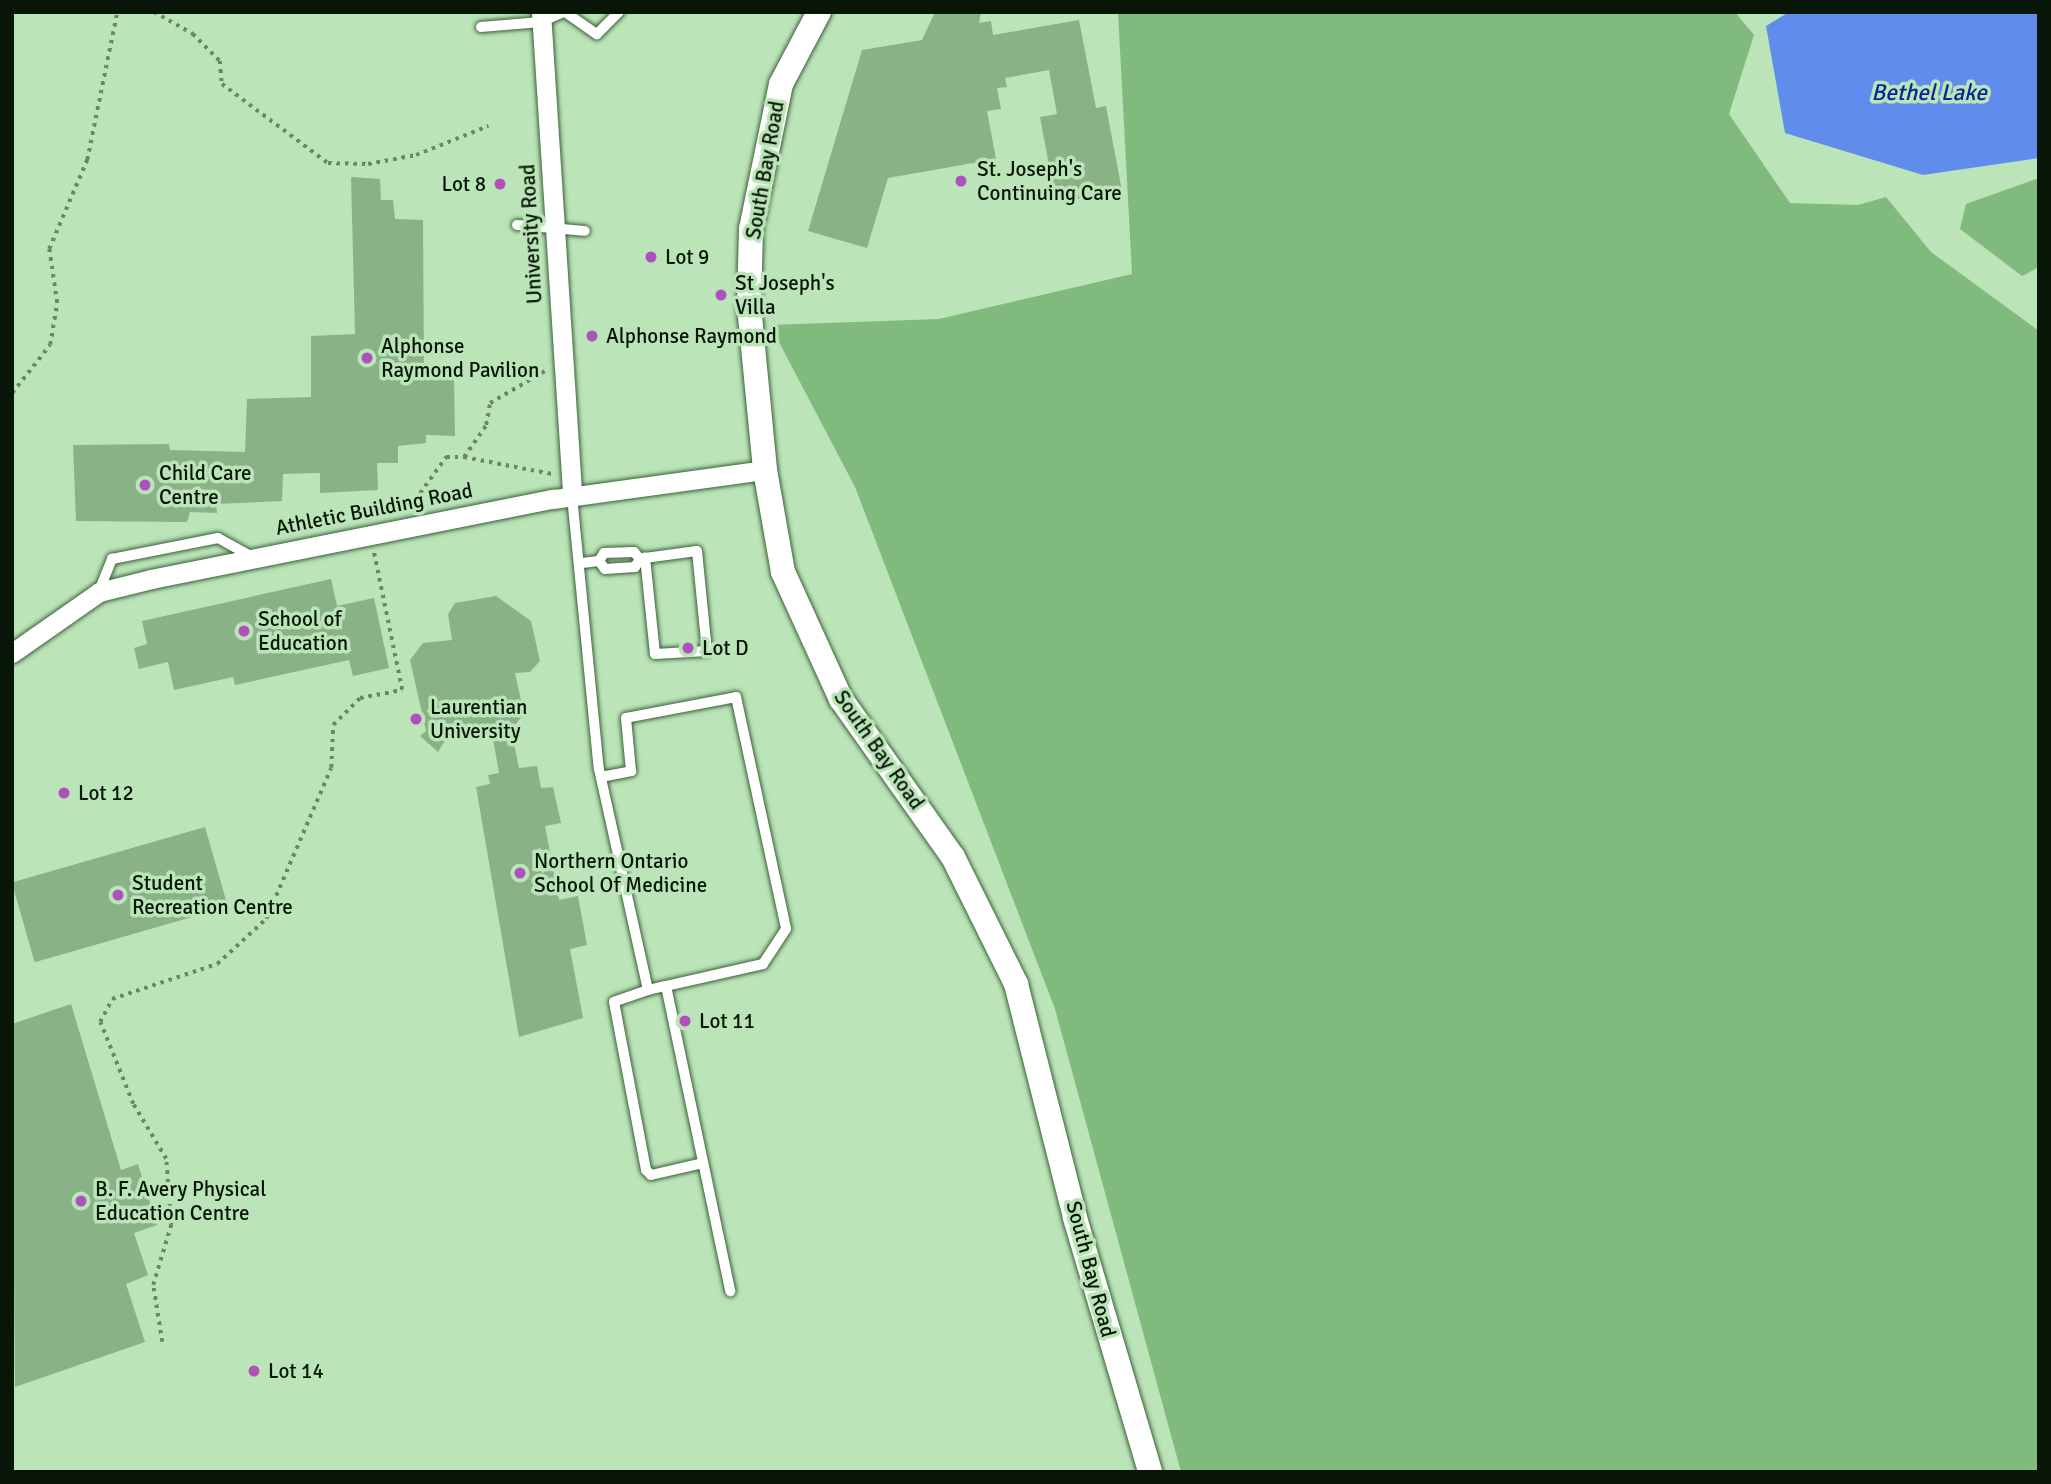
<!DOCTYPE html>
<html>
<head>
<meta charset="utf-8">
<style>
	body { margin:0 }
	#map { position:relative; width:2051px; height:1484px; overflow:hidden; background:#bbe5b8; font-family:Signika,sans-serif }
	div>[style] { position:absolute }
	.green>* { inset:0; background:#80bb7d }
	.water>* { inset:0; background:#608deb }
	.building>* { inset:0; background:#89b287; transform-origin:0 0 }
	.path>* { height:3.5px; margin-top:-1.75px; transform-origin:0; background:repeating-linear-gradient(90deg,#6a8768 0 3.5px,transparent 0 8.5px) }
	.roads { filter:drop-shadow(0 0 2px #3b6039) drop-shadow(0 0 2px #3b6039) }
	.service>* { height:10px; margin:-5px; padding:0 5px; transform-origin:5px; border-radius:5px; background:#fff }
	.minor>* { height:19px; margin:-9.5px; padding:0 9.5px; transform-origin:9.5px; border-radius:9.5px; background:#fff }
	.tertiary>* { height:24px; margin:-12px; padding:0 12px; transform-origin:12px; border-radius:12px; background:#fff }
	.dots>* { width:19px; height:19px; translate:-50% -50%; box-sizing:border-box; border:4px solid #bbe5b8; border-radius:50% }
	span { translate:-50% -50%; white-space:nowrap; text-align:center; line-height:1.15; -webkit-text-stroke:7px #bbe5b8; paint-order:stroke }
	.poi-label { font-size:21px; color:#071607 }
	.left { translate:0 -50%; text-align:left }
	.right { translate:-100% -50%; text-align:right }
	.street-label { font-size:21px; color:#071607 }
	.water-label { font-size:23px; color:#022995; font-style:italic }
	.frame { position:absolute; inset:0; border:14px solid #071607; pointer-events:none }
</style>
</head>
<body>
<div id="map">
	<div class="green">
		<div style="clip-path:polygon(1118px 12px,1735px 12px,1754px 35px,1729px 114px,1790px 203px,1858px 205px,1886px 197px,1931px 252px,2039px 331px,2039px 1472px,1181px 1472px,1055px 1009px,855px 487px,770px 325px,939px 319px,1132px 274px)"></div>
		<div style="clip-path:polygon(2039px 178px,2039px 267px,2022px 276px,1960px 229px,1966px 204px)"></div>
	</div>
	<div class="water">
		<div style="clip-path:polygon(1789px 12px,2039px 12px,2039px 158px,1923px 175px,1785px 133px,1766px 26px)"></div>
	</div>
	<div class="building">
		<div style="clip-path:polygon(935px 12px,981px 12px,979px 23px,991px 21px,993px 35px,1079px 20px,1096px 108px,1106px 106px,1122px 191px,1056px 203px,1040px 117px,1057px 114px,1049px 70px,1005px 78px,1007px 87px,997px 88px,1001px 109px,987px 111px,996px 159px,888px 178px,867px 248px,808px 231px,862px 50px,922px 40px)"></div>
		<div style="clip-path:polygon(351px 177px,380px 179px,381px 200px,393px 200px,395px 219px,423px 220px,424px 380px,454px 380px,455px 436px,426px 435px,426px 443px,398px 446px,398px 463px,377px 463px,378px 490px,320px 493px,320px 473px,283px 474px,282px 501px,216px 504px,217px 513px,190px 512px,187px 522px,76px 521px,73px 445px,169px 444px,170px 450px,245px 452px,247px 399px,311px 397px,311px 336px,355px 334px)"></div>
		<div style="clip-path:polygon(331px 579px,337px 606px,374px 598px,389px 668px,353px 676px,349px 660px,235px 685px,233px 677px,174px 690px,168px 662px,139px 669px,134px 648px,147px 644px,142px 621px)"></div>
		<div style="clip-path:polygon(496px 596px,531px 621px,540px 661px,530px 672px,515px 673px,524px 714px,511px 730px,519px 768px,537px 766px,541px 788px,553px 787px,561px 823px,545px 826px,559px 900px,578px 896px,587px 945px,570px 949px,583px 1018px,519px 1037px,476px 787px,490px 784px,488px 775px,499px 773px,492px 733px,445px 741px,438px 752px,420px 736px,426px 731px,410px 660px,423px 643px,452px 640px,448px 614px,455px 603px)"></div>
		<div style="left:205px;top:827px;width:83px;height:201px;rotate:74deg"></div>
		<div style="clip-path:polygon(71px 1004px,121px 1170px,138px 1164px,157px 1225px,134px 1233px,148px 1275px,126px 1284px,145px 1342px,15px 1387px,12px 1024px)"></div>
	</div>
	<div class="path">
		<div style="left:154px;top:12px;width:45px;rotate:29.4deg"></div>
		<div style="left:193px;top:34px;width:38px;rotate:45deg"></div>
		<div style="left:220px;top:61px;width:23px;rotate:85deg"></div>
		<div style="left:222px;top:84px;width:132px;rotate:36.7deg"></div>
		<div style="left:328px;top:163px;width:40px;rotate:1.4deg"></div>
		<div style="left:368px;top:164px;width:49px;rotate:-10.6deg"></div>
		<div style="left:416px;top:155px;width:78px;rotate:-21.9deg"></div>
		<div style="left:12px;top:393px;width:61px;rotate:-51.6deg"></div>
		<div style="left:50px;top:345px;width:43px;rotate:-80.5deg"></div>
		<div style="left:57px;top:303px;width:55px;rotate:-98.4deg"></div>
		<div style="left:49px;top:249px;width:97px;rotate:-66.9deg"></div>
		<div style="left:87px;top:160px;width:151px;rotate:-78.5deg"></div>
		<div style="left:464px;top:457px;width:90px;rotate:10.9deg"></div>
		<div style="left:410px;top:507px;width:62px;rotate:-54.2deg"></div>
		<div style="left:446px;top:457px;width:18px"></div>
		<div style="left:464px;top:457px;width:39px;rotate:-55deg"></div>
		<div style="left:486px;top:425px;width:22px;rotate:-80deg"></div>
		<div style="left:490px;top:403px;width:64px;rotate:-30.2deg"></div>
		<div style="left:162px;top:1342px;width:58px;rotate:-99deg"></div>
		<div style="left:153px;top:1285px;width:63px;rotate:-73.3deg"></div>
		<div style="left:171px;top:1225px;width:66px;rotate:-94.3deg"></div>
		<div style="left:166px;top:1159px;width:64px;rotate:-121deg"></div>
		<div style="left:133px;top:1104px;width:88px;rotate:-111.9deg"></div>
		<div style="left:100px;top:1022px;width:26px;rotate:-62deg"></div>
		<div style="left:112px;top:999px;width:111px;rotate:-18.4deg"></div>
		<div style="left:217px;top:964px;width:67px;rotate:-42.6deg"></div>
		<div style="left:266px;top:919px;width:164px;rotate:-66.7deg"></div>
		<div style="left:331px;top:768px;width:43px;rotate:-87.3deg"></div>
		<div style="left:333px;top:725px;width:38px;rotate:-45deg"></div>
		<div style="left:360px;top:698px;width:43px;rotate:-10.8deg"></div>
		<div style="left:402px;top:690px;width:140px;rotate:-101.6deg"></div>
	</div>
	<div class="roads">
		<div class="service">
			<div style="left:565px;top:12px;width:39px;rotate:35deg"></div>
			<div style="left:597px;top:34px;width:31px;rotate:-45deg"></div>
			<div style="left:481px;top:27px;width:60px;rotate:-4.8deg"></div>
			<div style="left:541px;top:22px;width:24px;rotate:-24deg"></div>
			<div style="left:517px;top:225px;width:68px;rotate:5deg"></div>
			<div style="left:572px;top:496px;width:274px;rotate:84.4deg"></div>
			<div style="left:599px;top:769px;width:226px;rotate:77.5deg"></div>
			<div style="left:648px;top:990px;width:18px;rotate:-13deg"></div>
			<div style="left:666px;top:986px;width:312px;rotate:78.1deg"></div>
			<div style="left:599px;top:561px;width:10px;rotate:53deg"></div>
			<div style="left:605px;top:569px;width:30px;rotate:-4deg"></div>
			<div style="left:635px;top:567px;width:9px;rotate:-58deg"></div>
			<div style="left:640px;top:559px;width:5px;rotate:-11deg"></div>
			<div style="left:645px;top:558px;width:52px;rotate:-7.7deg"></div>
			<div style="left:697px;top:551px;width:100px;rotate:84.3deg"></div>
			<div style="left:707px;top:651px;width:52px;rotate:176.7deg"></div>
			<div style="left:655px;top:654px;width:97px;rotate:-95.9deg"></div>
			<div style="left:582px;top:563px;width:17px;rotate:-7deg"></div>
			<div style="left:599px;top:561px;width:9px;rotate:-58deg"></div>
			<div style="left:604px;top:553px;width:30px;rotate:-2deg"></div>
			<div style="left:634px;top:552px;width:9px;rotate:49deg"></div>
			<div style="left:99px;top:591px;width:35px;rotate:-68deg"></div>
			<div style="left:112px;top:559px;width:108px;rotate:-11.2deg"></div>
			<div style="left:218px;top:538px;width:35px;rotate:29deg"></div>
			<div style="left:601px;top:777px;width:31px;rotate:-11deg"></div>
			<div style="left:631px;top:771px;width:53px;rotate:-95.4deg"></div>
			<div style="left:626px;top:718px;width:112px;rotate:-10.8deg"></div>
			<div style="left:736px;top:697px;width:237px;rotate:77.8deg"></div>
			<div style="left:786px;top:929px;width:42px;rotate:123.3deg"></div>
			<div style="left:763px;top:964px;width:99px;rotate:167.2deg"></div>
			<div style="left:648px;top:990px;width:36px;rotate:161deg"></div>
			<div style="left:614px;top:1002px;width:171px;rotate:79.2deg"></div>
			<div style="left:646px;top:1170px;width:7px;rotate:45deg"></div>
			<div style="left:651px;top:1175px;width:53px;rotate:-13deg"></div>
		</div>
		<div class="minor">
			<div style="left:541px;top:12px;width:485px;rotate:86.3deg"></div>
			<div style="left:12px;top:653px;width:106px;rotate:-35deg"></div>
			<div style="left:99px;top:592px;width:54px;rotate:-14deg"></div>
			<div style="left:151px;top:579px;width:410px;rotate:-11.3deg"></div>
			<div style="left:553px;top:499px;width:214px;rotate:-7.8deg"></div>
		</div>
		<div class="tertiary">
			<div style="left:819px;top:12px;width:81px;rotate:117.8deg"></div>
			<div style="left:781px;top:84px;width:148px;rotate:101.7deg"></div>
			<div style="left:751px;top:229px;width:77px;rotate:91.5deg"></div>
			<div style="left:749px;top:306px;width:165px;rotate:84.4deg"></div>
			<div style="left:765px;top:470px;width:104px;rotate:80deg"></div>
			<div style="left:783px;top:572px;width:140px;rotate:65.5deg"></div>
			<div style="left:841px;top:699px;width:194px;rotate:54.7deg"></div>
			<div style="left:953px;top:857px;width:142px;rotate:63.6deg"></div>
			<div style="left:1016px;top:984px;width:241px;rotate:75.8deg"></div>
			<div style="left:1075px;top:1218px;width:265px;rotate:73.5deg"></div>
		</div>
	</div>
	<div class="dots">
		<div style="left:961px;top:181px;background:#b051bb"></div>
		<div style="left:500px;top:184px;background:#b051bb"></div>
		<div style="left:651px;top:257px;background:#b051bb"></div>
		<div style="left:721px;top:295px;background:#b051bb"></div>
		<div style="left:592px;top:336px;background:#b051bb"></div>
		<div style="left:367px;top:358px;background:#b051bb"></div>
		<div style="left:145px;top:485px;background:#b051bb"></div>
		<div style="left:244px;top:631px;background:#b051bb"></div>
		<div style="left:688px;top:648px;background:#b051bb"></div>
		<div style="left:416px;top:719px;background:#b051bb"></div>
		<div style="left:64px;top:793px;background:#b051bb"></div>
		<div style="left:520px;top:873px;background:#b051bb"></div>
		<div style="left:118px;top:895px;background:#b051bb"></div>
		<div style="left:685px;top:1021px;background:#b051bb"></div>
		<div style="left:81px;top:1201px;background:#b051bb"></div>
		<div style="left:254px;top:1371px;background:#b051bb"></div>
	</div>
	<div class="poi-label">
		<span class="left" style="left:977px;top:181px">St. Joseph's<br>Continuing Care</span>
		<span class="right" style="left:486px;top:184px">Lot 8</span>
		<span class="left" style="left:665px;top:257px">Lot 9</span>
		<span class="left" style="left:735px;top:295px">St Joseph's<br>Villa</span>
		<span class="left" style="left:606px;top:336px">Alphonse Raymond</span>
		<span class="left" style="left:381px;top:358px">Alphonse<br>Raymond Pavilion</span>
		<span class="left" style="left:159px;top:485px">Child Care<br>Centre</span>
		<span class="left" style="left:258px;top:631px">School of<br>Education</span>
		<span class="left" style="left:702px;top:648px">Lot D</span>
		<span class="left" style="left:430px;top:719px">Laurentian<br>University</span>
		<span class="left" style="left:78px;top:793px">Lot 12</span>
		<span class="left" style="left:534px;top:873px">Northern Ontario<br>School Of Medicine</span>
		<span class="left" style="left:132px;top:895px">Student<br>Recreation Centre</span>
		<span class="left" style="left:699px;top:1021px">Lot 11</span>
		<span class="left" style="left:95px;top:1201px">B. F. Avery Physical<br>Education Centre</span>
		<span class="left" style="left:268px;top:1371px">Lot 14</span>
	</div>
	<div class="street-label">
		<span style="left:765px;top:170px;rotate:-80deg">South Bay Road</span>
		<span style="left:531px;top:234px;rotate:-93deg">University Road</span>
		<span style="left:374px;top:509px;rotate:-11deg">Athletic Building Road</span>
		<span style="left:879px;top:750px;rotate:55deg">South Bay Road</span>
		<span style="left:1091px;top:1269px;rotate:75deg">South Bay Road</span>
	</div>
	<div class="water-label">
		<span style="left:1929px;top:93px">Bethel Lake</span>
	</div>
	<div class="frame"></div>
</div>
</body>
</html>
